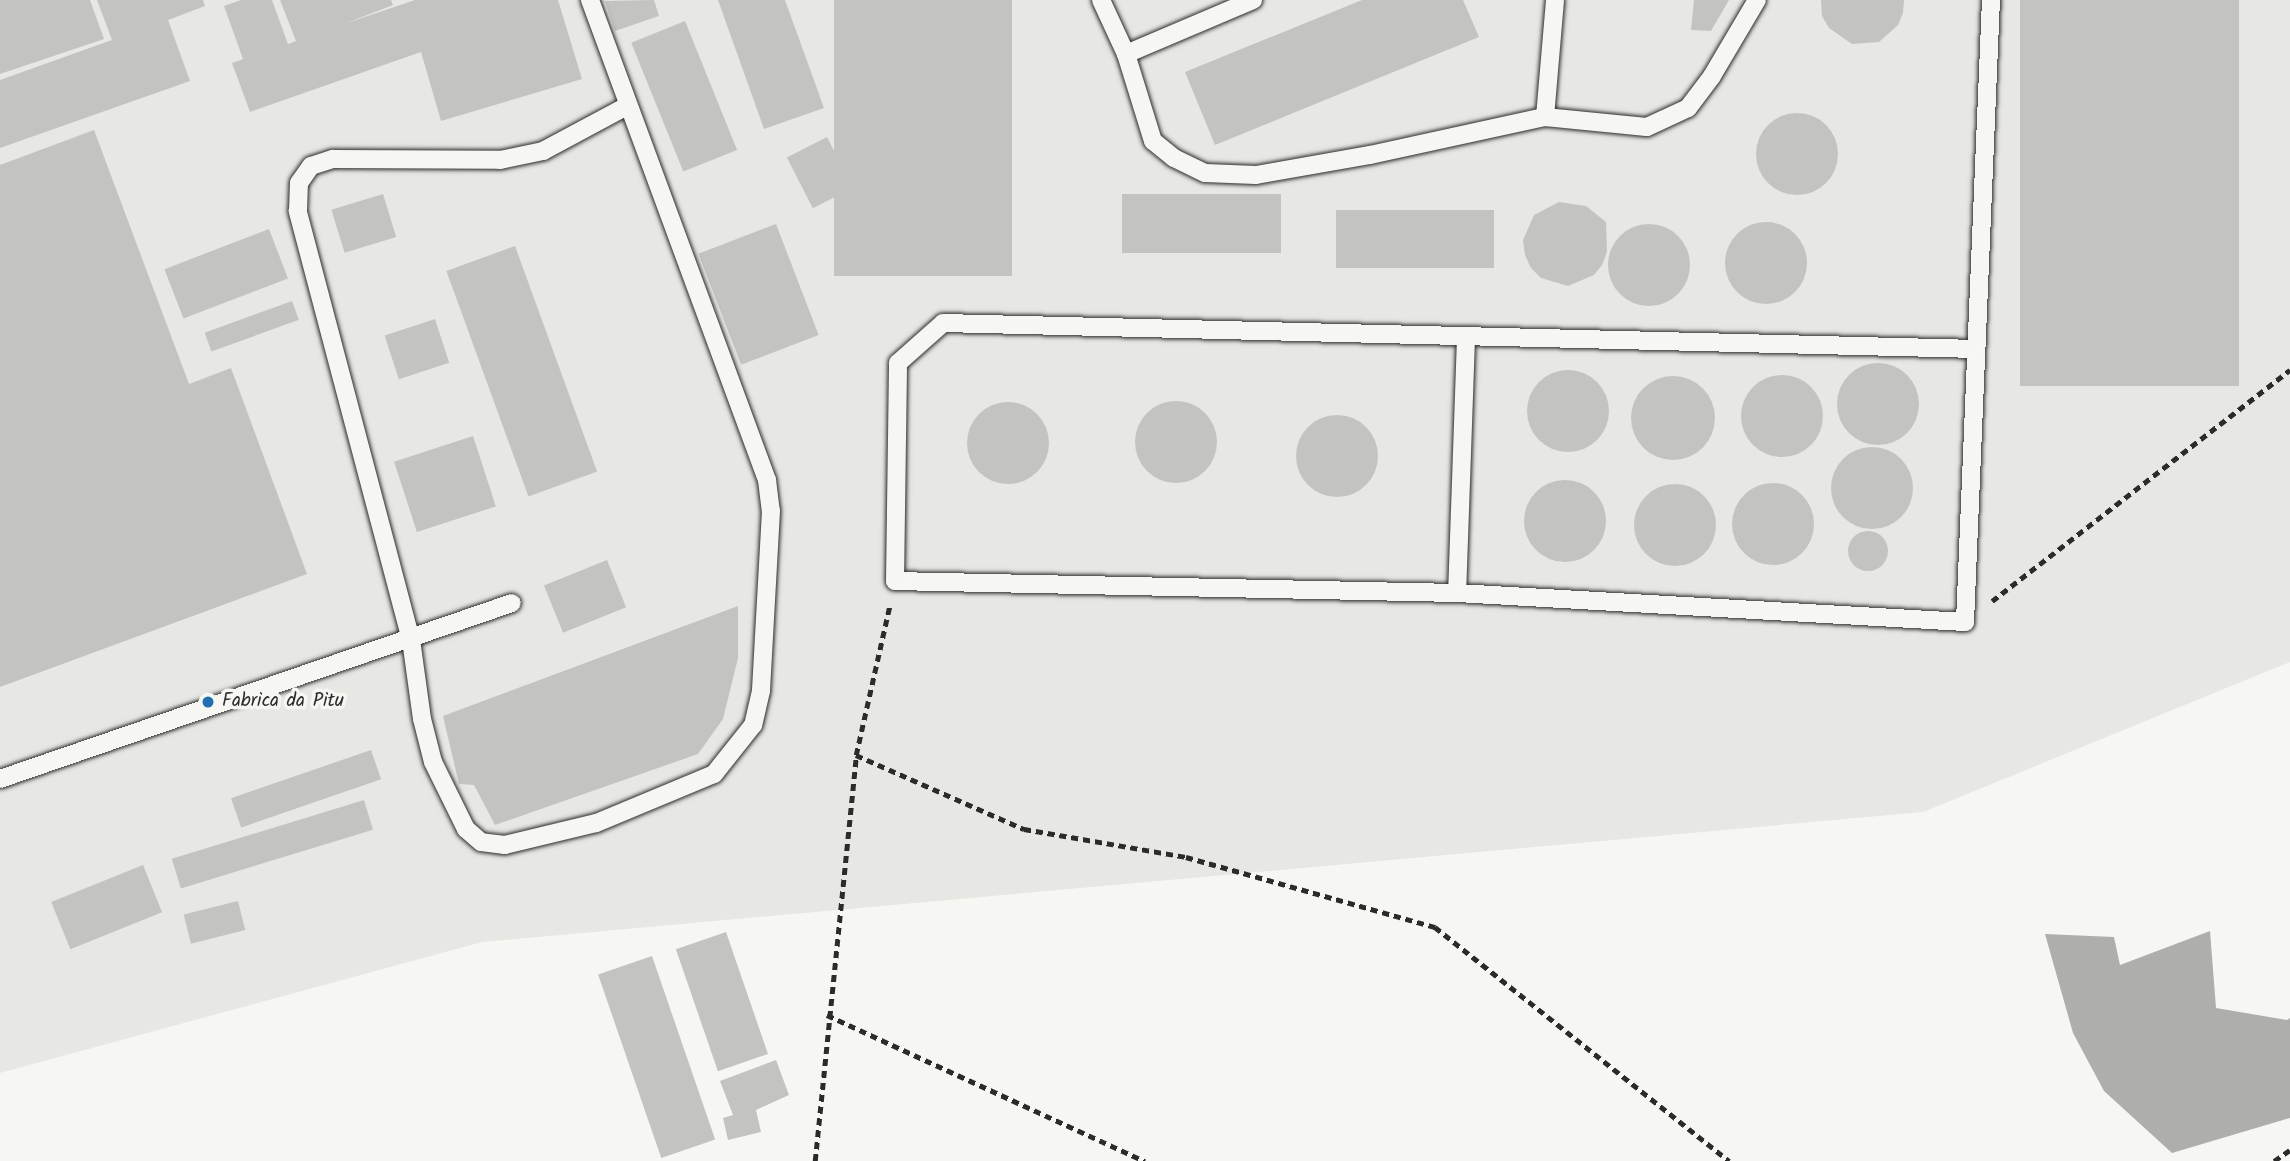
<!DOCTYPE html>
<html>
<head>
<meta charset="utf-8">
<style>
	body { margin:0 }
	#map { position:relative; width:2290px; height:1161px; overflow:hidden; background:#f6f6f2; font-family:Kalam,sans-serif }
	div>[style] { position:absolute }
	.built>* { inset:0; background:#e7e7e3 }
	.water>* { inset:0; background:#aeaeab }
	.building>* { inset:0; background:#c3c3c0; transform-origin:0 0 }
	.round { border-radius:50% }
	.path>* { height:4.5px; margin-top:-2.25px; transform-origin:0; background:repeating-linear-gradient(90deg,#2b2b2b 0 7px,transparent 0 12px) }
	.roads { filter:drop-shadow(0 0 2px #2b2b2b) drop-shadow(0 0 2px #2b2b2b) }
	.service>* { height:18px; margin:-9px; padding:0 9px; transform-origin:9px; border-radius:9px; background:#f6f6f2 }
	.dots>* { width:19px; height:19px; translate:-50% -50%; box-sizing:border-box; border:4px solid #f6f6f2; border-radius:50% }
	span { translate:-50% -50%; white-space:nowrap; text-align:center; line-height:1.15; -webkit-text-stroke:7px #f6f6f2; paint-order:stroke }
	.poi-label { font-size:19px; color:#2b2b2b }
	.left { translate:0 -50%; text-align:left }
</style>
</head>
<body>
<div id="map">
	<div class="built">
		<div style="clip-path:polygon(0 0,2290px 0,2290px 662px,1923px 812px,482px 942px,0 1073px)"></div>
	</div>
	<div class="water">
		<div style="clip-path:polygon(2210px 931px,2216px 1008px,2287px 1020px,2290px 1018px,2290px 1118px,2172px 1153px,2104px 1091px,2073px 1033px,2045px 934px,2114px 937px,2120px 965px)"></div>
	</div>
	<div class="building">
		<div style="clip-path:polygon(0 0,90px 0,104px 39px,0 74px)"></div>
		<div style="clip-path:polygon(97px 0,203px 0,205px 6px,168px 20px,190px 81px,0 148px,0 80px,112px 40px)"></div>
		<div style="clip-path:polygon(241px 0,272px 0,288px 44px,296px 41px,280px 0,391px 0,393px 5px,344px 24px,415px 0,558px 0,582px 79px,441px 121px,421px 52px,250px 112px,232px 63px,243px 59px,224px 6px)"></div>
		<div style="clip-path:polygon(654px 0,659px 16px,615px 31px,605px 1px)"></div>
		<div style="clip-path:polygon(718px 0,785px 0,824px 108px,764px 129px)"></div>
		<div style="left:834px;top:0;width:178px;height:276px"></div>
		<div style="clip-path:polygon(1362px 0,1463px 0,1479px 37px,1215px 145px,1185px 72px)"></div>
		<div style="clip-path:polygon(1694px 0,1729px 0,1711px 31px,1691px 30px)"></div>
		<div style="clip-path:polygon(1821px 0,1904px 0,1903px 13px,1898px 25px,1879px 42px,1852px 44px,1829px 28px,1822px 16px)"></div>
		<div style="left:2020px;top:0;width:219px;height:386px"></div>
		<div style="left:685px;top:21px;width:139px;height:58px;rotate:68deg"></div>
		<div class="round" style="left:1756px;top:113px;width:82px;height:82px"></div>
		<div style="clip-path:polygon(94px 130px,189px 384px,231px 368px,307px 574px,0 687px,0 165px)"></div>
		<div style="left:827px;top:137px;width:57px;height:45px;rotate:63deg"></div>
		<div style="left:383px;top:194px;width:45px;height:54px;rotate:73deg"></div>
		<div style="left:1122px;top:194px;width:159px;height:59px"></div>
		<div style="clip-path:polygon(1559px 202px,1586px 206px,1606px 222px,1607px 252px,1602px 265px,1594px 275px,1568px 286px,1541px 278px,1531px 268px,1525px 255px,1523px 240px,1534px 215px)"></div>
		<div style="left:1336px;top:210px;width:158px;height:58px"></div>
		<div class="round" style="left:1725px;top:222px;width:82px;height:82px"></div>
		<div class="round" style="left:1608px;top:224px;width:82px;height:82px"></div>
		<div style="left:776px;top:224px;width:119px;height:83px;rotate:69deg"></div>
		<div style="left:269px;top:229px;width:53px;height:112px;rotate:69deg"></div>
		<div style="left:515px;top:246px;width:240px;height:73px;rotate:70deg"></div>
		<div style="left:292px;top:301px;width:20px;height:93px;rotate:70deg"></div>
		<div style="left:435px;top:319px;width:46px;height:53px;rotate:72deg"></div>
		<div class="round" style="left:1837px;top:363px;width:82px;height:82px"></div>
		<div class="round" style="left:1527px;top:370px;width:82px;height:82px"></div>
		<div class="round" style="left:1741px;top:375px;width:82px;height:82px"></div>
		<div class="round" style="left:1631px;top:376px;width:84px;height:84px"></div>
		<div class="round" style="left:1135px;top:401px;width:82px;height:82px"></div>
		<div class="round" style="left:967px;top:402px;width:82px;height:82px"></div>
		<div class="round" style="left:1296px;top:415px;width:82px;height:82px"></div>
		<div style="left:473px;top:436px;width:74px;height:83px;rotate:72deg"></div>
		<div class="round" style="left:1831px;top:447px;width:82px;height:82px"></div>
		<div class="round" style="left:1524px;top:480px;width:82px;height:82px"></div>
		<div class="round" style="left:1732px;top:483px;width:82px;height:82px"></div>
		<div class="round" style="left:1634px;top:484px;width:82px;height:82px"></div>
		<div class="round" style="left:1848px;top:531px;width:40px;height:40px"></div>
		<div style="left:607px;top:560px;width:51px;height:68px;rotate:68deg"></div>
		<div style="clip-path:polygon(738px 606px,738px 658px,723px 719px,698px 754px,495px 825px,474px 785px,459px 784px,443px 716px)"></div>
		<div style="left:371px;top:750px;width:31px;height:148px;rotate:71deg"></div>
		<div style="left:364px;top:800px;width:31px;height:201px;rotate:73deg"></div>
		<div style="left:143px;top:865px;width:51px;height:99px;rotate:68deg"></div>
		<div style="left:238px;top:901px;width:30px;height:56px;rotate:76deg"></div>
		<div style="left:726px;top:932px;width:129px;height:53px;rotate:71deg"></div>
		<div style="left:652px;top:956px;width:194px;height:57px;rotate:71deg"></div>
		<div style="clip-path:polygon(776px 1060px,789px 1095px,756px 1110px,761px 1132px,728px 1140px,723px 1118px,733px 1115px,720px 1081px)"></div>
	</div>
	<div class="path">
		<div style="left:1992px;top:601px;width:377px;rotate:-37.8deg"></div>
		<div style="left:856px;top:755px;width:184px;rotate:23.8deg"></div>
		<div style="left:1024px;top:829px;width:164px;rotate:9.8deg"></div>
		<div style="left:1186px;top:857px;width:259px;rotate:15.7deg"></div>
		<div style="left:1435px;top:927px;width:376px;rotate:38.5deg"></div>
		<div style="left:827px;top:1015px;width:350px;rotate:24.7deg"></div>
		<div style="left:815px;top:1161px;width:408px;rotate:-84.2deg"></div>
		<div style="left:856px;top:755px;width:155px;rotate:-77.3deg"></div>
		<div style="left:2274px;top:1161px;width:19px;rotate:-35deg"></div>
	</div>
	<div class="roads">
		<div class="service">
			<div style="left:590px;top:0;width:512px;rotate:69.76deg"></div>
			<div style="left:767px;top:480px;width:31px;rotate:83deg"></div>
			<div style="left:771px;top:511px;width:180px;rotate:93.2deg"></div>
			<div style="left:761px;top:691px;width:35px;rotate:103deg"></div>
			<div style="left:753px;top:725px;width:63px;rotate:128.5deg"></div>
			<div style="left:714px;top:774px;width:128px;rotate:157.4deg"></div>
			<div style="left:596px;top:823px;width:94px;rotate:166.4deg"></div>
			<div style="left:505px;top:845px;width:24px;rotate:-173deg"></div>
			<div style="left:481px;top:842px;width:20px;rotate:-139deg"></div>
			<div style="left:466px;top:829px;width:75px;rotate:-116.2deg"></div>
			<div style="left:433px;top:762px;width:44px;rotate:-104.3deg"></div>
			<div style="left:422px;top:719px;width:80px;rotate:-97.9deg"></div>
			<div style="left:411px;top:640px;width:444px;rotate:-104.8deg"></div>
			<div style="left:298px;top:211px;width:28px;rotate:-88deg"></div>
			<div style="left:299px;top:183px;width:21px;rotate:-55deg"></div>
			<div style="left:311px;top:166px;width:23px;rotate:-18deg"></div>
			<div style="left:333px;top:159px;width:167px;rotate:0.3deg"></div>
			<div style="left:500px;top:160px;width:44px;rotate:-11.8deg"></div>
			<div style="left:543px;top:151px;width:95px;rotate:-28.2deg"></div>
			<div style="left:1101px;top:0;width:60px;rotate:65.2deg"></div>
			<div style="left:1126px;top:54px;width:91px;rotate:72.8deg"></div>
			<div style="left:1153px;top:141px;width:27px;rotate:39deg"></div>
			<div style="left:1174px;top:158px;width:34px;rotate:26deg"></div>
			<div style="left:1205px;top:173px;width:51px;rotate:2.2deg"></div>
			<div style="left:1256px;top:175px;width:116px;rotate:-10deg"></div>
			<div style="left:1370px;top:155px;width:179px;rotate:-12.3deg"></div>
			<div style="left:1545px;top:117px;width:102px;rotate:5.6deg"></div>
			<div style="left:1647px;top:127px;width:45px;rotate:-24.9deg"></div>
			<div style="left:1688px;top:108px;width:40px;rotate:-53deg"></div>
			<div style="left:1712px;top:76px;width:88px;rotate:-59.4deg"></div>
			<div style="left:1126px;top:54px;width:138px;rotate:-23deg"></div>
			<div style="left:1545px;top:117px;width:117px;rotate:-85.1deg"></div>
			<div style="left:1466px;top:338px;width:255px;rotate:92deg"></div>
			<div style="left:1457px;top:593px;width:509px;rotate:3.27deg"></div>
			<div style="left:1965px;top:622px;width:623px;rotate:-87.61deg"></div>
			<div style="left:1457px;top:593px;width:562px;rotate:-178.78deg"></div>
			<div style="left:895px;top:581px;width:218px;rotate:-89.2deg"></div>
			<div style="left:898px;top:363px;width:60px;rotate:-41.6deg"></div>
			<div style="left:943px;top:323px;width:1033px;rotate:1.44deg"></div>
			<div style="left:0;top:779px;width:541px;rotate:-18.97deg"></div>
		</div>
	</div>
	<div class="dots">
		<div style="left:208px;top:702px;background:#1f6fb2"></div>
	</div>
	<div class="poi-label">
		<span class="left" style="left:222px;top:702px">Fabrica da Pitu</span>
	</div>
</div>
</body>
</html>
